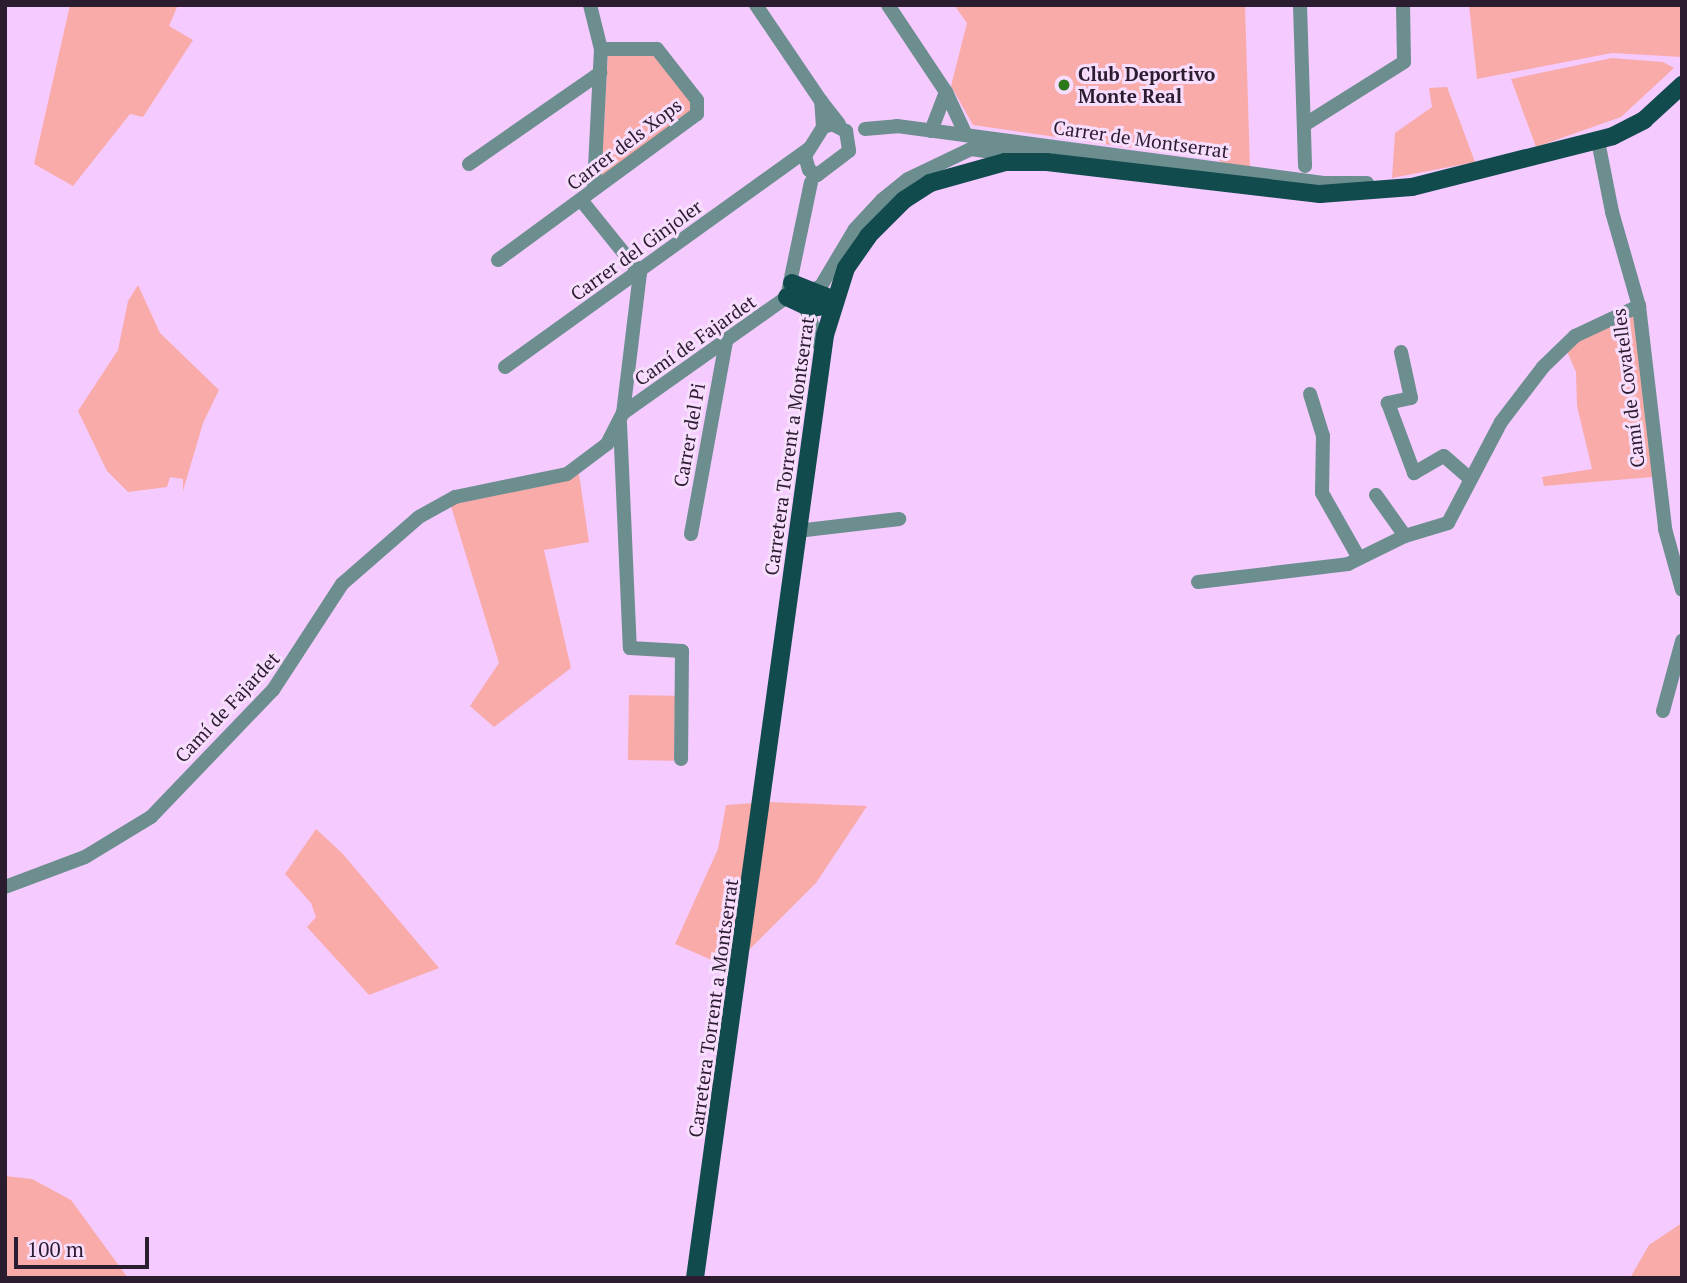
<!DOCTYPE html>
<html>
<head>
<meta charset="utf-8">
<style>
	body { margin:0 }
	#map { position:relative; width:1687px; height:1283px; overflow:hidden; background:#f5cafe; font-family:"PT Serif",serif }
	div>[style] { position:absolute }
	.green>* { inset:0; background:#f9abaa; transform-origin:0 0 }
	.minor>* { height:14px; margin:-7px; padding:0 7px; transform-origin:7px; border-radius:7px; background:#6c8e8f }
	.major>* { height:18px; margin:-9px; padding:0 9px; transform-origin:9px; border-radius:9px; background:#114b4e }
	.dots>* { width:19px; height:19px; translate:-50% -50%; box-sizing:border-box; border:4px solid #f8defe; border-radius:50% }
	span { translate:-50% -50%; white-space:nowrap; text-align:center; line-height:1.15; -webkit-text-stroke:6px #f8defe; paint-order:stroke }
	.poi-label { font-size:19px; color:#2c1c2f; font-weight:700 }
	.left { translate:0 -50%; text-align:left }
	.street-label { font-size:19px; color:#2c1c2f }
	.frame { position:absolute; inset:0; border:7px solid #2c1c2f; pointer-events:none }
	.scale { position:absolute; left:14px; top:1237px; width:135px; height:32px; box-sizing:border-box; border:4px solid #2c1c2f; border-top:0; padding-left:9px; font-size:21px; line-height:24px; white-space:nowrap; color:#2c1c2f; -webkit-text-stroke:5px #f8defe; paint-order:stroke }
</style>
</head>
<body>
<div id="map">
	<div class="green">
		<div style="clip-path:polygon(70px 5px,178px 5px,169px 26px,193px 40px,143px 117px,130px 114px,73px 186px,34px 164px)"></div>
		<div style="clip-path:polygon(954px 5px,1245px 5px,1250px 168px,1242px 174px,1186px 141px,1159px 152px,973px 125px,951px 86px,967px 23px)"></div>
		<div style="clip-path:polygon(1469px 5px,1682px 5px,1682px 57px,1612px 53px,1477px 79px)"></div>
		<div style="clip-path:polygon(655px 54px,690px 100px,691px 111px,601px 177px,608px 55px)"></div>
		<div style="clip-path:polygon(1612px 58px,1663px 62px,1674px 68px,1621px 117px,1536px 147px,1511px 79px)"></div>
		<div style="clip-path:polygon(1447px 87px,1475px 162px,1392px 178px,1395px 133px,1432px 107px,1429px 88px)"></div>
		<div style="clip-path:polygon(138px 285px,160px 333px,219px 390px,203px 423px,183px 491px,183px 479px,170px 477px,167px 487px,128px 492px,107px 471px,78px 411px,118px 350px,128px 301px)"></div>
		<div style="clip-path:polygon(1637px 312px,1653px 477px,1544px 486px,1542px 477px,1592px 469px,1577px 406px,1576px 372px,1565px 347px)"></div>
		<div style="clip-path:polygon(579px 474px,589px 542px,544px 550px,571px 668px,494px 727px,470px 706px,499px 663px,450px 503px)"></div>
		<div style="left:629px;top:695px;width:46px;height:65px;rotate:1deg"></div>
		<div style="clip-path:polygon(769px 802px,867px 806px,816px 883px,749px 950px)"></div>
		<div style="clip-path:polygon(753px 803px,730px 968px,675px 944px,718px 849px,726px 805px)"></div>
		<div style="clip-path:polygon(316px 829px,342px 853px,439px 968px,369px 995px,307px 927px,316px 917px,311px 903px,285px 874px)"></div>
		<div style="clip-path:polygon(5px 1176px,32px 1179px,71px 1200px,128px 1278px,5px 1278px)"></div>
		<div style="clip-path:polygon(1682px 1223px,1682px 1278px,1630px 1278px,1649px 1245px)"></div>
	</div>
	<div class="minor">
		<div style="left:590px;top:5px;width:45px;rotate:76deg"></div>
		<div style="left:601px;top:49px;width:140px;rotate:92.9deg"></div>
		<div style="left:756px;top:5px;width:116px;rotate:55.9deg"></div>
		<div style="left:888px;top:5px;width:105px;rotate:56.3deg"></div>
		<div style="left:1300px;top:5px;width:161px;rotate:88.2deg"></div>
		<div style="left:832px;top:124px;width:16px;rotate:27deg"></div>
		<div style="left:846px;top:131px;width:20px;rotate:81deg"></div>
		<div style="left:849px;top:151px;width:40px;rotate:143deg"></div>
		<div style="left:817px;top:175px;width:9px;rotate:-148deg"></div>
		<div style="left:809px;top:170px;width:15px;rotate:-106deg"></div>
		<div style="left:805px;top:156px;width:34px;rotate:-58deg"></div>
		<div style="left:823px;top:127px;width:9px;rotate:-18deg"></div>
		<div style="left:1304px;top:125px;width:118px;rotate:-32.2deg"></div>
		<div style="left:1404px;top:62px;width:57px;rotate:-91deg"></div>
		<div style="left:823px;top:127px;width:26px;rotate:-94deg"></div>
		<div style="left:821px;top:101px;width:29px;rotate:52deg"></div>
		<div style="left:865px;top:129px;width:32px;rotate:-5deg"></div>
		<div style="left:897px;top:126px;width:432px;rotate:7.6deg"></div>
		<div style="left:1325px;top:183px;width:42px"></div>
		<div style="left:931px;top:131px;width:42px;rotate:-69deg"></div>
		<div style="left:946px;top:92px;width:47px;rotate:65.1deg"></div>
		<div style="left:1598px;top:141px;width:72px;rotate:78.8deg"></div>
		<div style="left:1612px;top:212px;width:98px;rotate:74deg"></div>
		<div style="left:1639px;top:306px;width:225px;rotate:83.3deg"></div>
		<div style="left:1665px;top:529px;width:63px;rotate:74.4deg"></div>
		<div style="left:469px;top:164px;width:160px;rotate:-34.8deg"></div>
		<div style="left:581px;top:200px;width:94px;rotate:51.1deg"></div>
		<div style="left:640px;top:273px;width:141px;rotate:96.9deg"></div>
		<div style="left:498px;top:260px;width:247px;rotate:-36.3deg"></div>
		<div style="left:697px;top:114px;width:14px;rotate:-90deg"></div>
		<div style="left:697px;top:100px;width:65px;rotate:-128.1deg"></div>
		<div style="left:657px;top:49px;width:56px;rotate:180deg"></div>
		<div style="left:822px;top:351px;width:54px;rotate:-110.4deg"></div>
		<div style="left:803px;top:300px;width:8px;rotate:-67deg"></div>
		<div style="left:806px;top:293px;width:17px;rotate:-25deg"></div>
		<div style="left:821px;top:286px;width:66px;rotate:-59.2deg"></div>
		<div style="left:855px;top:229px;width:40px;rotate:-47deg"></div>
		<div style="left:882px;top:200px;width:33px;rotate:-39deg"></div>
		<div style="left:908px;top:179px;width:70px;rotate:-25.5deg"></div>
		<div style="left:971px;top:149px;width:72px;rotate:8deg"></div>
		<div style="left:1401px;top:352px;width:47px;rotate:77.7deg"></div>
		<div style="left:1411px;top:398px;width:24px;rotate:168deg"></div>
		<div style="left:1388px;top:403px;width:75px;rotate:69.6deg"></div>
		<div style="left:1414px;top:473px;width:34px;rotate:-30deg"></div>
		<div style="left:1444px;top:456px;width:35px;rotate:41deg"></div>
		<div style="left:505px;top:367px;width:373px;rotate:-35.7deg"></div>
		<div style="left:1310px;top:394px;width:44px;rotate:72.8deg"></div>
		<div style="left:1323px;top:436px;width:57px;rotate:91deg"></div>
		<div style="left:1322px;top:493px;width:75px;rotate:60.4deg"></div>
		<div style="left:620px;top:423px;width:225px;rotate:87.5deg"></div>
		<div style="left:630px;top:648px;width:52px;rotate:3.3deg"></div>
		<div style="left:682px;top:651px;width:108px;rotate:90.5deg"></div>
		<div style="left:1376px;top:495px;width:50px;rotate:54.7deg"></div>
		<div style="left:797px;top:531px;width:103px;rotate:-6.7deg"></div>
		<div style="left:691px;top:534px;width:195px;rotate:-79.7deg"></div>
		<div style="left:1198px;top:582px;width:151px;rotate:-6.8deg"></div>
		<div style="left:1348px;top:564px;width:64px;rotate:-26.2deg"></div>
		<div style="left:1405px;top:536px;width:45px;rotate:-16.8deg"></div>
		<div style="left:1448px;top:523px;width:114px;rotate:-62.3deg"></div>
		<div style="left:1501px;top:422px;width:69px;rotate:-52.6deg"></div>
		<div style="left:1543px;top:367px;width:45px;rotate:-44.1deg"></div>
		<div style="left:1575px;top:336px;width:71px;rotate:-25.1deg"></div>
		<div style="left:1663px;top:711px;width:73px;rotate:-74.8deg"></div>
		<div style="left:5px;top:887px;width:85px;rotate:-20.6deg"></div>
		<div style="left:85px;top:857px;width:77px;rotate:-31.2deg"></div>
		<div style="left:151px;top:817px;width:176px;rotate:-46.2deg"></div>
		<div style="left:273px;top:690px;width:126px;rotate:-56.9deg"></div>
		<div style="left:342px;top:584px;width:102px;rotate:-41deg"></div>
		<div style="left:419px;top:517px;width:41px;rotate:-29.1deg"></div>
		<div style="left:455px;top:497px;width:114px;rotate:-11.6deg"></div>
		<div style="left:567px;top:474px;width:50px;rotate:-36.9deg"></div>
		<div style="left:607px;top:444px;width:35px;rotate:-63deg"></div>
		<div style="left:623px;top:413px;width:201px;rotate:-35.3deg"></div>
		<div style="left:787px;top:297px;width:117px;rotate:-78.2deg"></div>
	</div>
	<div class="major">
		<div style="left:792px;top:283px;width:35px;rotate:22deg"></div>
		<div style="left:825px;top:296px;width:11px;rotate:56deg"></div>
		<div style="left:787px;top:297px;width:26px;rotate:25deg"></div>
		<div style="left:811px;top:308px;width:20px;rotate:-9deg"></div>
		<div style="left:695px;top:1278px;width:952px;rotate:-82.15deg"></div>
		<div style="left:825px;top:335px;width:70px;rotate:-72.6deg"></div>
		<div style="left:846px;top:268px;width:39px;rotate:-55deg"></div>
		<div style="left:868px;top:236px;width:51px;rotate:-45deg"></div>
		<div style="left:904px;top:200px;width:31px;rotate:-33deg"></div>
		<div style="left:930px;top:183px;width:78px;rotate:-15.6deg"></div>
		<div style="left:1005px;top:162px;width:42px"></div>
		<div style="left:1047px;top:162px;width:275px;rotate:6.7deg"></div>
		<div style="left:1320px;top:194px;width:92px;rotate:-4.4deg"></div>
		<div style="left:1412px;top:187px;width:207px;rotate:-14.2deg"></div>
		<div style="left:1613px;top:136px;width:35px;rotate:-27deg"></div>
		<div style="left:1644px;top:120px;width:52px;rotate:-42.6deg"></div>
	</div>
	<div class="dots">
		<div style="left:1064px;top:85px;background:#2e781c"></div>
	</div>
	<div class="poi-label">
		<span class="left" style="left:1078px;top:85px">Club Deportivo<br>Monte Real</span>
	</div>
	<div class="street-label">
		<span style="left:1141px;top:139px;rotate:8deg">Carrer de Montserrat</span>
		<span style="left:624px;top:144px;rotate:-37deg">Carrer dels Xops</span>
		<span style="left:636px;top:250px;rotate:-36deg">Carrer del Ginjoler</span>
		<span style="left:695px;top:340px;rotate:-35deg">Camí de Fajardet</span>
		<span style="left:1628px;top:388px;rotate:-97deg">Camí de Covatelles</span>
		<span style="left:689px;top:435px;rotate:-80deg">Carrer del Pi</span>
		<span style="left:789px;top:446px;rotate:-82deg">Carretera Torrent a Montserrat</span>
		<span style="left:227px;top:707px;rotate:-47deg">Camí de Fajardet</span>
		<span style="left:713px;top:1008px;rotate:-82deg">Carretera Torrent a Montserrat</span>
	</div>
	<div class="frame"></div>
	<div class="scale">100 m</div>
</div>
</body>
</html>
